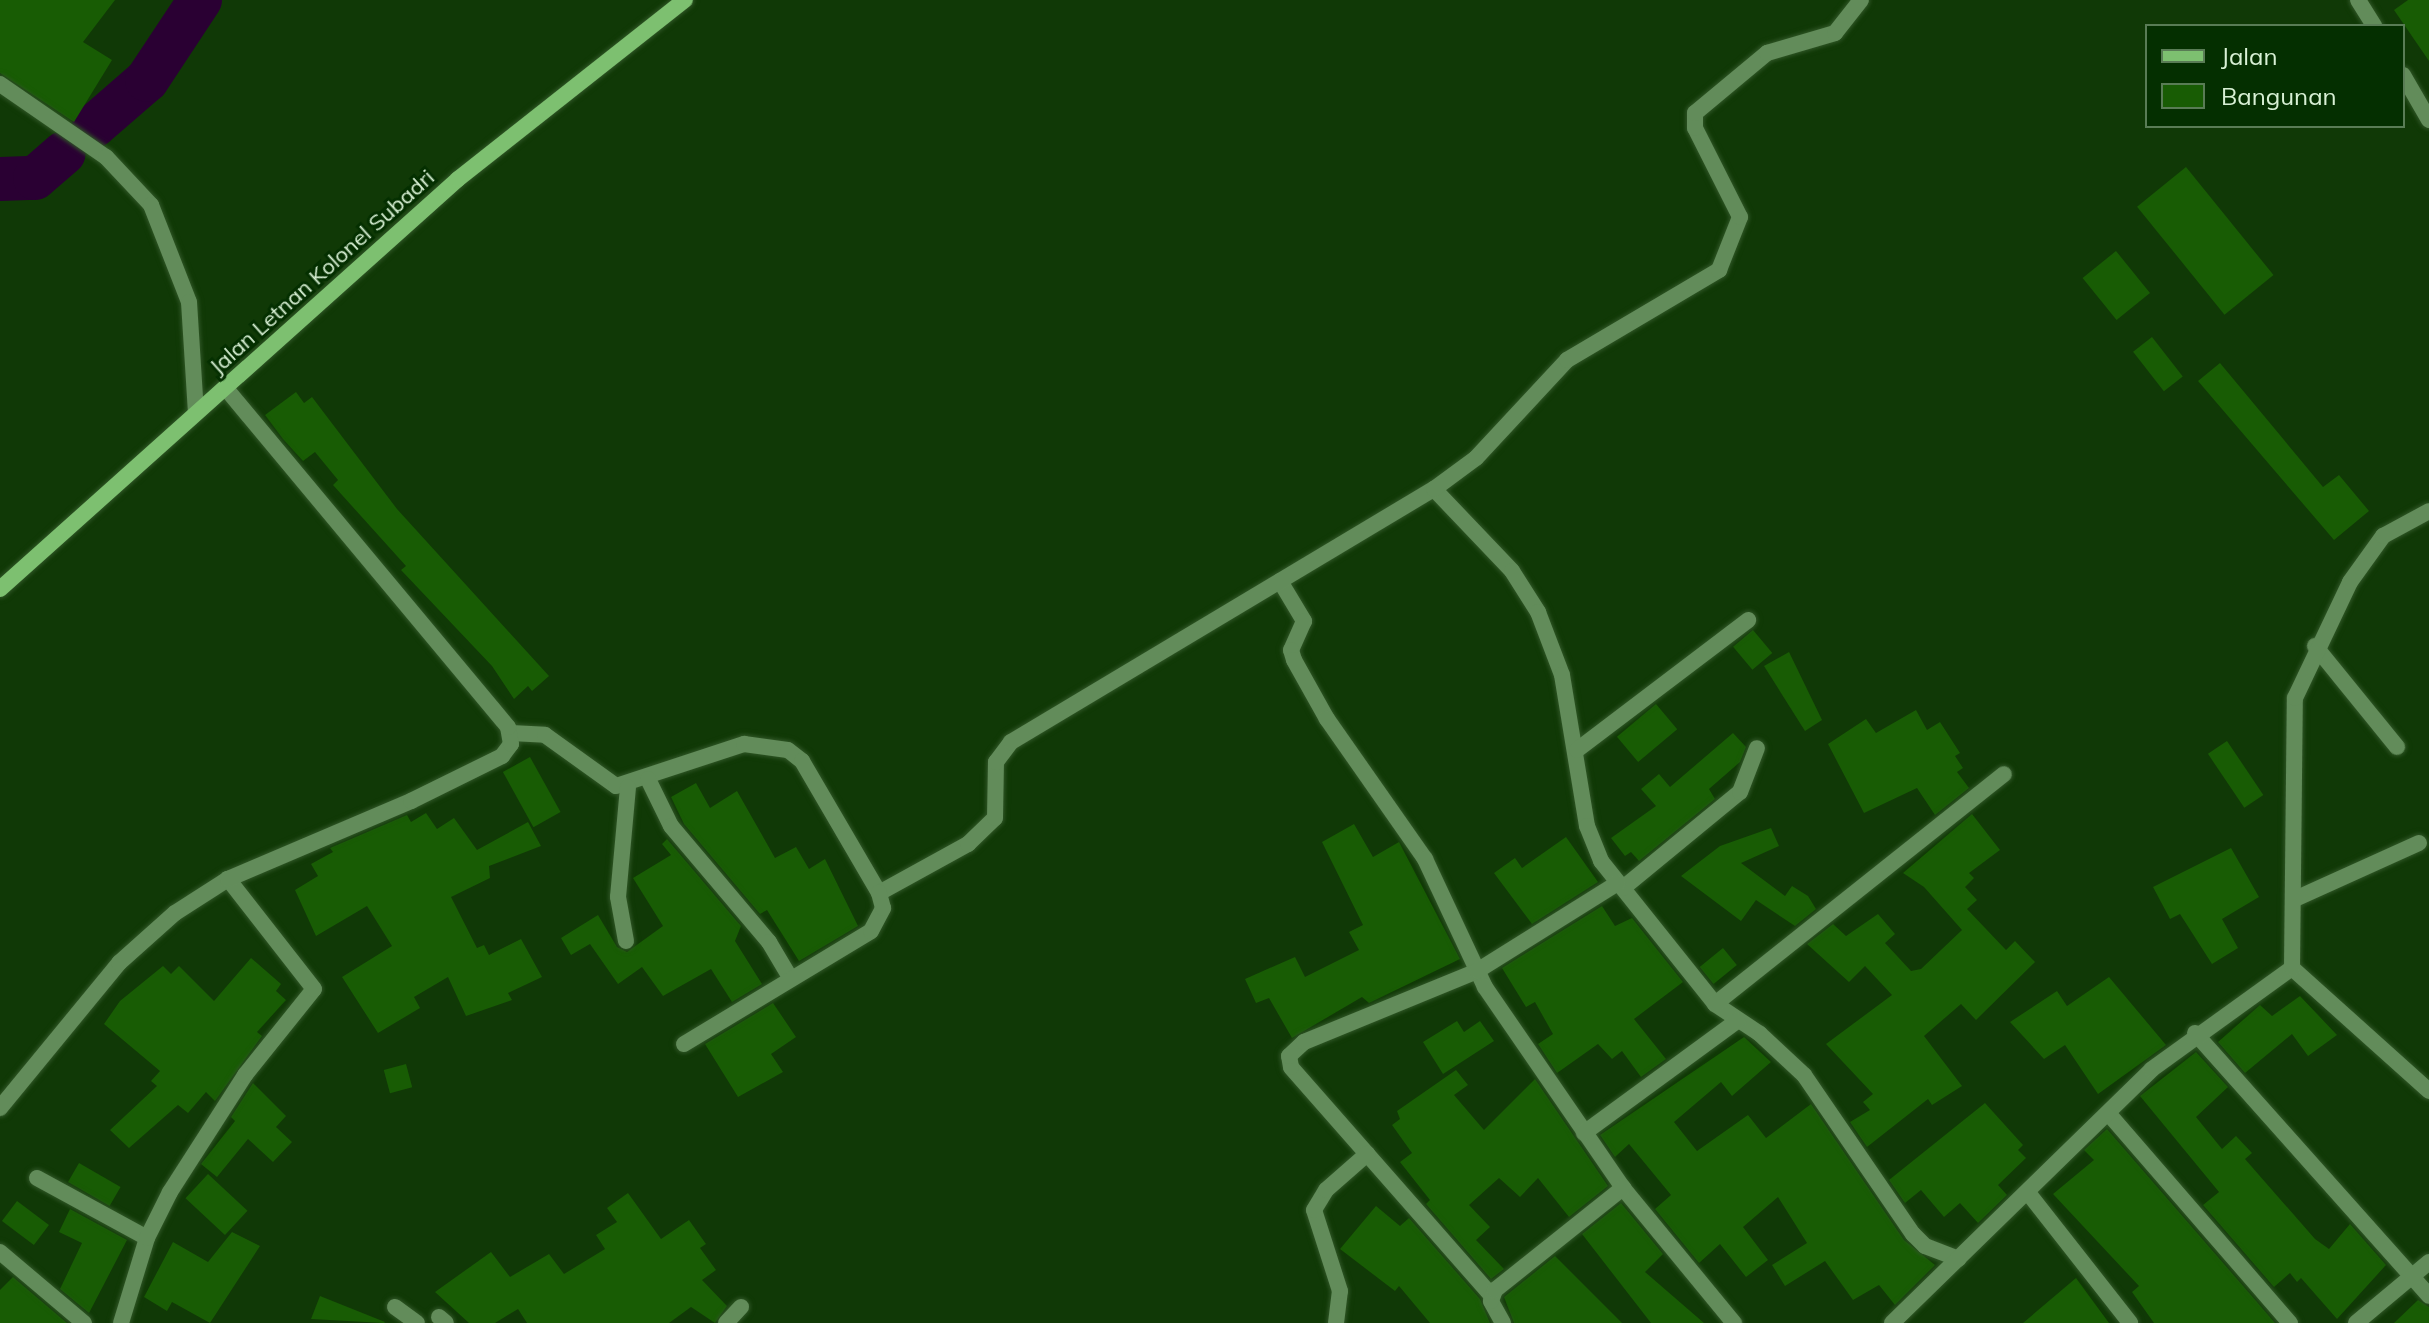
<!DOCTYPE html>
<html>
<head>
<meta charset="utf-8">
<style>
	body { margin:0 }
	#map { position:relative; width:2429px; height:1323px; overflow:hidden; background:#103906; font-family:Mulish,sans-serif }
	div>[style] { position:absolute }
	.river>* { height:44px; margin:-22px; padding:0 22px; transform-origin:22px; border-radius:22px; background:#2a0033 }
	.building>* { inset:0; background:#185c04; transform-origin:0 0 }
	.roads { filter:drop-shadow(0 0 2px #305627) drop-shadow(0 0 2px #305627) }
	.minor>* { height:16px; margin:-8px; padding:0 8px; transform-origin:8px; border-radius:8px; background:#628c5a }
	.tertiary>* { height:16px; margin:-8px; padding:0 8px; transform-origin:8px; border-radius:8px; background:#628c5a }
	.secondary>* { height:16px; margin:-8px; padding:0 8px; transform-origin:8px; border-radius:8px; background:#7dc070 }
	span { translate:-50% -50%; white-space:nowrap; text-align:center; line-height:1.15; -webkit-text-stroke:6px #042f00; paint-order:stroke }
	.street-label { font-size:22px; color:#d8f0d4 }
	.legend { position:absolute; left:2145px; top:24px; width:260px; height:104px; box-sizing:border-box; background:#042f00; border:2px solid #597c55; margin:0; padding:10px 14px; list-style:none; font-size:24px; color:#d8f0d4 }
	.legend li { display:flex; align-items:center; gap:16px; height:40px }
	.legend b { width:40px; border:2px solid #597c55 }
</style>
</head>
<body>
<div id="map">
	<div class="river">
		<div style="left:94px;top:126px;width:70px;rotate:-41deg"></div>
		<div style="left:147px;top:80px;width:96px;rotate:-56.5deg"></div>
		<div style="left:0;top:179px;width:35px;rotate:-2deg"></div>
		<div style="left:35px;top:178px;width:38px;rotate:-41deg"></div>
	</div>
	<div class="building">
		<div style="clip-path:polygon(0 0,115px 0,83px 42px,112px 60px,74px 122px,0 73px)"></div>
		<div style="clip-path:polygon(2408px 0,2429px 0,2429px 61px,2394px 10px)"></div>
		<div style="left:2186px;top:167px;width:139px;height:63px;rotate:51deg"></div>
		<div style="left:2116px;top:251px;width:54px;height:43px;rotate:51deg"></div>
		<div style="left:2152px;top:337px;width:50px;height:24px;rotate:52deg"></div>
		<div style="clip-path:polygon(2220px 363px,2323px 487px,2339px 475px,2369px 511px,2334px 540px,2198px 381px)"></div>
		<div style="clip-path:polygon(296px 392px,304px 403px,312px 397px,397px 509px,549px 676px,532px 691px,528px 686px,514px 699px,492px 666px,401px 570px,406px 566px,333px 485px,338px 480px,315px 452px,303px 461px,283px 439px,265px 415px)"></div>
		<div style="left:1753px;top:630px;width:30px;height:26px;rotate:50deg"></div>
		<div style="clip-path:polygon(1789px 652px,1822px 720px,1805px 731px,1764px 666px)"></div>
		<div style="left:1656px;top:704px;width:33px;height:51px;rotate:50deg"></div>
		<div style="clip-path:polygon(1916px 710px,1927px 730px,1940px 722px,1960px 753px,1955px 756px,1963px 768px,1957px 772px,1969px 788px,1935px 815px,1917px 788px,1864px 813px,1828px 744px,1866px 719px,1876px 733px)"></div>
		<div style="clip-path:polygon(1733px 733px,1746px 747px,1740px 762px,1709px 789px,1715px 799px,1639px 861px,1631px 852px,1625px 856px,1611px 838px,1656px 806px,1641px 789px,1659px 774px,1670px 787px)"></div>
		<div style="left:2227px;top:741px;width:65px;height:23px;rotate:56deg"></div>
		<div style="left:530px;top:757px;width:63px;height:31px;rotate:61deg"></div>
		<div style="clip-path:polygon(696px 783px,710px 808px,737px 791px,775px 858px,796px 847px,809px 869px,825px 859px,858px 926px,799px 961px,767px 910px,760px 914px,684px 824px,671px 797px)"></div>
		<div style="clip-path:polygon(426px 813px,437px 829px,454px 818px,477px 850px,528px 822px,541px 846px,489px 866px,490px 878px,451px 897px,477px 948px,484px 945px,489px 955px,521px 939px,542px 977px,508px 993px,512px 1000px,466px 1016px,448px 977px,414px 997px,420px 1008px,378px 1033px,342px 977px,392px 946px,367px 906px,316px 936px,295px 890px,318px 876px,311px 864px,333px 852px,330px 848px,407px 815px,411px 822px)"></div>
		<div style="clip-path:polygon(1972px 814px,2000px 850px,1969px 873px,1974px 878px,1965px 887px,1977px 900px,1967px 909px,2006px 950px,2015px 941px,2035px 962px,1976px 1020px,1961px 1004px,1924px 1036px,1962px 1086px,1932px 1105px,1928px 1099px,1867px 1147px,1850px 1122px,1870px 1110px,1863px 1102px,1873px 1094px,1826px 1044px,1892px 995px,1865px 966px,1849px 982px,1807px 944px,1833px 924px,1846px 936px,1878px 914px,1895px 934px,1885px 943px,1911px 971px,1921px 969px,1962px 930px,1924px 887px,1903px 873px)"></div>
		<div style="clip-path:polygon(1354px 824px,1373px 857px,1399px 842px,1460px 959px,1369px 1003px,1362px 997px,1292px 1038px,1269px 998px,1256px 1003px,1245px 979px,1295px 957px,1305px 977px,1359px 950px,1349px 932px,1363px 925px,1322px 842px)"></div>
		<div style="clip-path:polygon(1771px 828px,1779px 846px,1741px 863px,1785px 896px,1792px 886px,1808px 896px,1816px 909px,1795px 926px,1756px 900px,1741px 921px,1681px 876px,1720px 846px)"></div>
		<div style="clip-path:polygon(1566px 837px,1598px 882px,1532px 924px,1494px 873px,1515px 858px,1522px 868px)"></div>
		<div style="clip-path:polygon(667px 839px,741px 926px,735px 941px,762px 984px,732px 1002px,711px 969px,663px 996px,642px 967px,618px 984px,590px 944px,571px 955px,561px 938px,598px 915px,617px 947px,627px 952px,663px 926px,633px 878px,671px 855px,662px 844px)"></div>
		<div style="clip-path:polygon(2231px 848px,2259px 897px,2222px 919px,2238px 948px,2212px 964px,2180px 914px,2170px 919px,2153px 887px)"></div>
		<div style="clip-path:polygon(1602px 906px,1615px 926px,1632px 918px,1683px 982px,1634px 1019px,1666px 1059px,1641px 1077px,1622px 1051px,1612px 1059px,1598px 1044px,1557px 1073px,1538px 1044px,1553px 1034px,1535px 1002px,1526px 1007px,1502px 968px)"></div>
		<div style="left:1723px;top:948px;width:22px;height:30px;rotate:51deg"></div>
		<div style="clip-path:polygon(251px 958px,281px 984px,276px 991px,286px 1000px,257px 1032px,262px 1036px,215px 1101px,206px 1092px,188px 1113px,178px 1105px,129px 1148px,110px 1130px,157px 1086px,151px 1081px,160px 1071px,104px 1024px,120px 1001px,163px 966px,171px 974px,179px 966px,214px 1001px)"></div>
		<div style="clip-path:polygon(2109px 977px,2166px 1045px,2098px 1094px,2065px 1045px,2044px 1059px,2010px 1022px,2057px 991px,2067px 1006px)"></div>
		<div style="clip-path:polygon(2300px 996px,2337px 1035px,2308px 1056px,2292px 1034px,2245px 1073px,2218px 1042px,2260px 1005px,2272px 1016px)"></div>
		<div style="clip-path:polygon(773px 1003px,796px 1037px,771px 1054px,783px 1072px,738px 1097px,705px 1044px)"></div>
		<div style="clip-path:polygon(1457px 1021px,1464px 1032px,1480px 1021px,1494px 1041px,1443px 1074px,1423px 1042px)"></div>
		<div style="clip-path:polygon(1744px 1037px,1771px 1062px,1732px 1096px,1721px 1082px,1674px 1122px,1697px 1151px,1748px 1115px,1766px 1138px,1811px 1104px,1904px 1240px,1935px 1265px,1895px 1305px,1879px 1285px,1853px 1300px,1825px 1261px,1785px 1286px,1772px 1265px,1807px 1243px,1778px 1197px,1743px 1227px,1768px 1260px,1746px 1277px,1720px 1244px,1699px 1263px,1655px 1209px,1671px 1195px,1629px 1144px,1615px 1157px,1600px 1135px)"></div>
		<div style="clip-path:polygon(2196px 1052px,2228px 1087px,2196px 1117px,2222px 1149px,2236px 1136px,2252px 1153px,2245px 1159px,2315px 1239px,2329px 1249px,2350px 1224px,2386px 1265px,2337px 1319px,2301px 1278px,2297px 1282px,2290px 1273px,2274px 1287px,2203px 1205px,2219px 1192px,2140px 1096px)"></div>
		<div style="left:406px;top:1064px;width:24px;height:23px;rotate:75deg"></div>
		<div style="clip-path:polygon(1456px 1070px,1468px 1085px,1454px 1095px,1484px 1130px,1535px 1079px,1608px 1186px,1569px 1217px,1538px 1178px,1520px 1197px,1499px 1178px,1469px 1205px,1490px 1227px,1476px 1240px,1504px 1269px,1491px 1279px,1426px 1204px,1430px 1200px,1400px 1162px,1412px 1153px,1392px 1125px,1400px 1119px,1397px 1111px)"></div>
		<div style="clip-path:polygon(253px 1083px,286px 1116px,276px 1127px,292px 1142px,273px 1162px,248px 1139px,217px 1177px,201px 1164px,235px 1121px,231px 1117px)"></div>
		<div style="clip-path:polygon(1985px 1103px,2023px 1145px,2018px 1150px,2026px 1158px,1998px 1185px,2007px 1195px,1978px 1223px,1960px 1203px,1944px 1217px,1921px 1190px,1905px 1203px,1889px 1180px)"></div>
		<div style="clip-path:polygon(2107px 1129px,2257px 1302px,2275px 1323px,2154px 1323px,2132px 1292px,2139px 1286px,2053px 1194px,2094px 1160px,2084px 1150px)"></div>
		<div style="left:79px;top:1163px;width:48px;height:22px;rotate:30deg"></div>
		<div style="left:208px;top:1174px;width:54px;height:33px;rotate:43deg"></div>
		<div style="clip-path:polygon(628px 1193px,661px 1239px,689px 1220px,706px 1244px,700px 1248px,716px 1270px,702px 1280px,727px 1306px,715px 1323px,691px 1307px,669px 1323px,527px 1323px,518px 1309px,495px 1323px,469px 1323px,435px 1292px,491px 1252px,510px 1277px,549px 1254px,564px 1274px,605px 1249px,596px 1235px,617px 1222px,607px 1208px)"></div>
		<div style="left:17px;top:1201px;width:40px;height:25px;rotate:37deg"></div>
		<div style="clip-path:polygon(1621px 1203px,1663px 1254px,1645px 1272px,1704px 1323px,1651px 1323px,1582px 1234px)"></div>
		<div style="clip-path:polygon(1376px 1206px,1400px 1226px,1409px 1218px,1480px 1299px,1490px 1323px,1430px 1323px,1399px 1286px,1395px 1291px,1340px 1249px)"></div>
		<div style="clip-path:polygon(70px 1209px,127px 1240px,89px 1313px,60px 1289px,82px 1243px,59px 1232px)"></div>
		<div style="clip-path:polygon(232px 1232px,260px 1246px,210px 1323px,172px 1302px,167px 1311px,144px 1297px,173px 1242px,208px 1262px)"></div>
		<div style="clip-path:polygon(1555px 1256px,1622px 1323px,1514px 1323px,1504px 1297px)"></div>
		<div style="clip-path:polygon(13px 1277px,67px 1323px,0 1323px,0 1290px)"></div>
		<div style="clip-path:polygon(2076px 1278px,2109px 1323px,2023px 1323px)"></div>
		<div style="clip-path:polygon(320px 1296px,385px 1322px,384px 1323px,311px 1319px)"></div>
		<div style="clip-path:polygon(2418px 1300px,2429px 1307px,2429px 1323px,2394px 1323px)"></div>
	</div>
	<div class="roads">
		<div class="minor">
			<div style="left:0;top:84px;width:129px;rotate:34.6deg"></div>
			<div style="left:106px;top:157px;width:66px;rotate:46.8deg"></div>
			<div style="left:151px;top:205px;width:104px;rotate:68.6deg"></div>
			<div style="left:189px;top:302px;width:110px;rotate:86.4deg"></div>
			<div style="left:1434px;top:489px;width:113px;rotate:46.4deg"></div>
			<div style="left:1512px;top:571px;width:49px;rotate:57.6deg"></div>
			<div style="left:1538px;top:612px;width:67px;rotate:69.1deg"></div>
			<div style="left:1562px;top:675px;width:153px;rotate:80.6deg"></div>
			<div style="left:1587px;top:826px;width:38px;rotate:68deg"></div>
			<div style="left:1601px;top:861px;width:183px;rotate:51.4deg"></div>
			<div style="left:1715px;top:1004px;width:54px;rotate:33.7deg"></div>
			<div style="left:1760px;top:1034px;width:60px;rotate:43deg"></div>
			<div style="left:1804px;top:1075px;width:193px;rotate:55.6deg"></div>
			<div style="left:1913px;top:1234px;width:17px;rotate:45deg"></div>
			<div style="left:1925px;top:1246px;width:36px;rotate:21deg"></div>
			<div style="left:1280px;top:581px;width:47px;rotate:59deg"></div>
			<div style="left:1304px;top:621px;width:32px;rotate:114deg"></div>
			<div style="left:1291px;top:650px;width:10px;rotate:73deg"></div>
			<div style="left:1294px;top:660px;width:68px;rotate:60.8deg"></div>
			<div style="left:1327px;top:719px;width:171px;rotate:55deg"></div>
			<div style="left:1425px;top:859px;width:141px;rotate:64.9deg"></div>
			<div style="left:1485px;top:987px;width:244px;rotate:55.5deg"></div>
			<div style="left:1623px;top:1188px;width:175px;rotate:50.6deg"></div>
			<div style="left:2315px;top:646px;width:130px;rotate:50.9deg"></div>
			<div style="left:511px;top:733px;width:34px;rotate:3deg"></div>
			<div style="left:545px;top:735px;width:87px;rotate:35.7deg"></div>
			<div style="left:616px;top:786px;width:135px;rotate:-18.2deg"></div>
			<div style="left:744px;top:744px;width:44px;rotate:7.8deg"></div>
			<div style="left:788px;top:750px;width:18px;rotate:38deg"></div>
			<div style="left:802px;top:761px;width:153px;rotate:59.7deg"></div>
			<div style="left:879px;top:893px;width:102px;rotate:-28.8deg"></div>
			<div style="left:968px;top:844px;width:37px;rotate:-44deg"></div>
			<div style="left:995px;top:818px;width:56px;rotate:-89deg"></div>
			<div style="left:996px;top:762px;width:25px;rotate:-53deg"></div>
			<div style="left:1011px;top:742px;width:493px;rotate:-30.9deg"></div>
			<div style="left:1434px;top:489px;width:52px;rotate:-36.4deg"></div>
			<div style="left:1476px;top:458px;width:134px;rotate:-47.1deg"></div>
			<div style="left:1567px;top:360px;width:177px;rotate:-30.6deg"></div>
			<div style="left:1719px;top:270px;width:57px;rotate:-68.4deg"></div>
			<div style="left:1740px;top:217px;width:100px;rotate:-116.8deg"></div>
			<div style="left:1695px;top:128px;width:15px;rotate:-90deg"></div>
			<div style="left:1695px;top:113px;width:94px;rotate:-39.8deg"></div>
			<div style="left:1767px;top:53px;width:71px;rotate:-16.4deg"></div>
			<div style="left:1835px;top:33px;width:42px;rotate:-51.8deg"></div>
			<div style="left:1577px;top:750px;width:215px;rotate:-37.2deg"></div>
			<div style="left:648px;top:779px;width:52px;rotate:63.9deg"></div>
			<div style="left:671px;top:826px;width:152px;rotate:49.8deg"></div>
			<div style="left:769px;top:942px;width:43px;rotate:59.3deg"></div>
			<div style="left:1623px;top:888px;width:151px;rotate:-39.4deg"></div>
			<div style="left:1740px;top:792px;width:47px;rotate:-68.9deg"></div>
			<div style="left:2295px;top:899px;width:136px;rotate:-24.3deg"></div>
			<div style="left:626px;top:941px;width:45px;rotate:-100.3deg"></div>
			<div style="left:618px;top:897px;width:110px;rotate:-84.8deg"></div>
			<div style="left:2292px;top:968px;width:184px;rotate:41.9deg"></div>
			<div style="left:1715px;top:1004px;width:369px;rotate:-38.5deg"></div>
			<div style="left:2195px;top:1033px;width:352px;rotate:48.3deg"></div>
			<div style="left:684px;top:1044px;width:218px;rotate:-31.1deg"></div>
			<div style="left:871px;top:931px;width:26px;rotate:-62deg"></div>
			<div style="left:883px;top:908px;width:16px;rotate:-105deg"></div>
			<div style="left:0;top:1108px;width:188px;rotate:-50.6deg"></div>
			<div style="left:119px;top:963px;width:75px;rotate:-41.8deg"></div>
			<div style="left:175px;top:913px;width:63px;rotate:-32.7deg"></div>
			<div style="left:2108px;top:1113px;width:278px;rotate:49.1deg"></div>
			<div style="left:1584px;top:1133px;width:190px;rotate:-36.2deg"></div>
			<div style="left:37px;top:1178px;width:125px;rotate:28.6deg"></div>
			<div style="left:2029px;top:1194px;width:164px;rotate:51.9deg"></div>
			<div style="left:0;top:1252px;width:110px;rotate:40.2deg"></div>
			<div style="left:1491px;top:1295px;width:303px;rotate:-131.3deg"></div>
			<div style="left:1291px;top:1067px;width:11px;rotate:-100deg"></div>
			<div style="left:1289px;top:1056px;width:21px;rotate:-43deg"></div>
			<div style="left:1304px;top:1042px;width:187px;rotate:-22.3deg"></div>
			<div style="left:1477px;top:971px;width:166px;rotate:-32deg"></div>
			<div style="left:395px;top:1307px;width:27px;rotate:36deg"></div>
			<div style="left:439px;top:1317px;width:9px;rotate:41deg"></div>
			<div style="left:121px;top:1323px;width:89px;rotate:-73deg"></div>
			<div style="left:147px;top:1238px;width:51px;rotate:-63.4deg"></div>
			<div style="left:170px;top:1192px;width:139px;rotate:-57.3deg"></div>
			<div style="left:245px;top:1075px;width:110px;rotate:-51.3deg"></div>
			<div style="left:314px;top:989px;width:140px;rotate:-128deg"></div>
			<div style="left:228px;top:879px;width:199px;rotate:-23.1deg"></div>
			<div style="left:411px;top:801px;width:102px;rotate:-26.3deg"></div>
			<div style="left:502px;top:756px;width:15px;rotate:-53deg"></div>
			<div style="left:511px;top:744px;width:17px;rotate:-100deg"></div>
			<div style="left:508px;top:727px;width:441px;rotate:-129.8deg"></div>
			<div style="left:726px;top:1323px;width:22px;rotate:-47deg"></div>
			<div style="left:1336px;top:1323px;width:32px;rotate:-83deg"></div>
			<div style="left:1340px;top:1291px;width:85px;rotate:-107.8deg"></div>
			<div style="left:1314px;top:1210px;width:23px;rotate:-59deg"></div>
			<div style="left:1326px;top:1190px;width:55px;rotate:-41.3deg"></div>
			<div style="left:1503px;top:1323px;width:25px;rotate:-119deg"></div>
			<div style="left:1491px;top:1301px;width:12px;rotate:-70deg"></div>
			<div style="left:1495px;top:1290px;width:164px;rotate:-38.6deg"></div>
			<div style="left:1892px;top:1323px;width:363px;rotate:-44.3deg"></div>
			<div style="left:2152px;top:1069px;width:173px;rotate:-35.8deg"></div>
			<div style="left:2292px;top:968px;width:270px;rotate:-89.4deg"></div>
			<div style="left:2295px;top:698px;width:128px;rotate:-64.6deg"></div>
			<div style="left:2350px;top:582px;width:57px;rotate:-54.3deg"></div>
			<div style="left:2383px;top:536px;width:52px;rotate:-28.5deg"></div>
			<div style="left:2356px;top:1323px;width:95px;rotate:-39.9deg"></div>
		</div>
		<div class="tertiary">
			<div style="left:2358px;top:0;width:31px;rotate:58deg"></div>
			<div style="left:2403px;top:75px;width:52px;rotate:60deg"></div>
		</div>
		<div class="secondary">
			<div style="left:0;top:589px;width:615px;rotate:-41.83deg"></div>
			<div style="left:458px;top:179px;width:289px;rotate:-38.3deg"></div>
		</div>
	</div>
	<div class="street-label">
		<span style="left:322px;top:272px;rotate:-42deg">Jalan Letnan Kolonel Subadri</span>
	</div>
	<ul class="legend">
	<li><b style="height:10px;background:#7dc070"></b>Jalan</li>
	<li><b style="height:22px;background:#185c04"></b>Bangunan</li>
	</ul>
</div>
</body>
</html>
